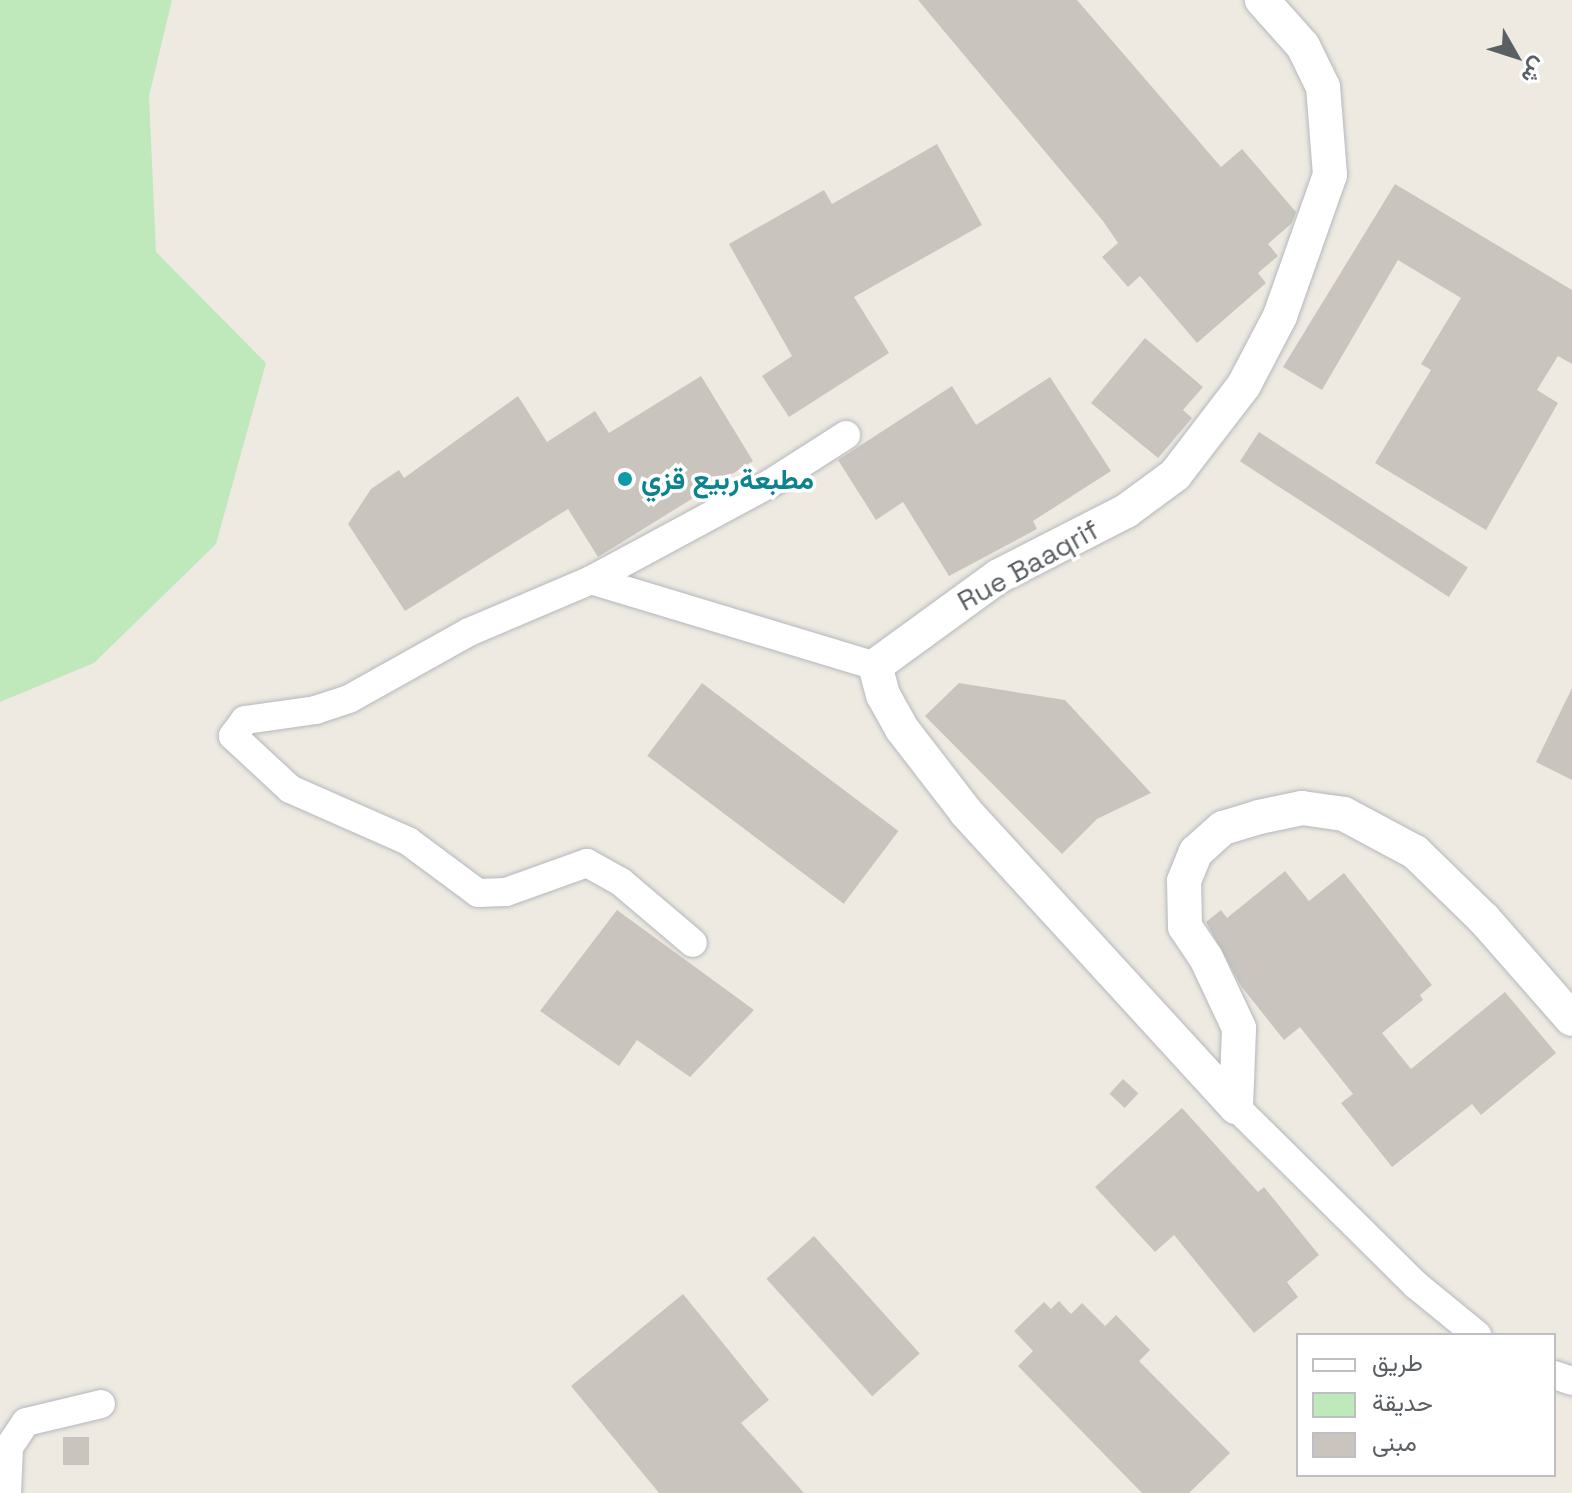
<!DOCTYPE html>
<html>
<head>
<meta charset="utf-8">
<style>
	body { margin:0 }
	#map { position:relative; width:1572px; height:1493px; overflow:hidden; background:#eeeae1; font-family:"Space Grotesk",Vazirmatn,sans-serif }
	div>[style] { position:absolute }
	.green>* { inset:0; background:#bfe8bb }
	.building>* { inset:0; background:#c9c5be; transform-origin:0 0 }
	.roads { filter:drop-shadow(0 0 2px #b4b8bd) drop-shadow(0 0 2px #b4b8bd) }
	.minor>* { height:28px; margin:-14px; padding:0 14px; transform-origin:14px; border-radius:14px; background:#fff }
	.tertiary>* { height:34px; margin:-17px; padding:0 17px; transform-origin:17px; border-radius:17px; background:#fff }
	.dots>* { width:22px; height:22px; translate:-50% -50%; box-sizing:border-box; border:4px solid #fff; border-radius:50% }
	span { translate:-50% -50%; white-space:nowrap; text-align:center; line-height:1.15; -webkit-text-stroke:7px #fff; paint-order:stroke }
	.culture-label { font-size:28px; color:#0d838f; font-weight:700 }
	.left { translate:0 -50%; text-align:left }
	.street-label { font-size:28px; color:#5a5f63 }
	.legend { position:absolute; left:1296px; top:1333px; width:260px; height:144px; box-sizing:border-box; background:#fff; border:2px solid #bdbfc1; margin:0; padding:10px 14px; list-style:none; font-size:24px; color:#5a5f63 }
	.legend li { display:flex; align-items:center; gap:16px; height:40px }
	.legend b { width:40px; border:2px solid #bdbfc1 }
	.north { position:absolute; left:1476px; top:16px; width:80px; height:80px; -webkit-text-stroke:6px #fff; paint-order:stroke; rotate:129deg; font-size:22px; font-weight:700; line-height:32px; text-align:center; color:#5a5f63 }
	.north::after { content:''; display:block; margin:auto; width:28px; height:36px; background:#5a5f63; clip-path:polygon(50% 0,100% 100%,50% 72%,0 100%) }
</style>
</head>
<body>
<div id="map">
	<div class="green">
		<div style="clip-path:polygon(0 0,172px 0,149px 96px,156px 252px,266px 363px,216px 544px,94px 663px,0 702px)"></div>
	</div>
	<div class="building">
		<div style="clip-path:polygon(918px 0,1077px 0,1221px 167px,1242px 149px,1296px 212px,1292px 223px,1268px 244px,1278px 256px,1258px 273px,1266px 283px,1197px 343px,1140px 276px,1128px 287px,1102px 257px,1118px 243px,1103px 221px)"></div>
		<div style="clip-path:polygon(937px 144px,982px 225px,854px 297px,889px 353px,789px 417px,762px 376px,792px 356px,729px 244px,824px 190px,832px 204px)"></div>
		<div style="clip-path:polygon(1395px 184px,1572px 290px,1572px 364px,1558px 356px,1537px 390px,1558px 403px,1486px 530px,1375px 463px,1431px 370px,1421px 364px,1461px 298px,1398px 260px,1322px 390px,1283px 367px)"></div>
		<div style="clip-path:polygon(1145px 338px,1203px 387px,1183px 410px,1192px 418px,1158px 458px,1091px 403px)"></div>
		<div style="clip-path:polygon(701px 376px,753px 461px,598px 557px,568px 509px,405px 611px,348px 524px,371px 489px,399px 470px,404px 478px,518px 396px,547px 442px,595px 411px,609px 433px)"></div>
		<div style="clip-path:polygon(1050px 377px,1111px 471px,1033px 521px,1037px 529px,949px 576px,903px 502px,876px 520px,838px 460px,952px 386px,976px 425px)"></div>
		<div style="left:1259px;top:432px;width:249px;height:35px;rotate:33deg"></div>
		<div style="left:702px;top:683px;width:246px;height:91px;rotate:37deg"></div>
		<div style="clip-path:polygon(959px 683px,1065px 700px,1151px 793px,1097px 819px,1062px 854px,925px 716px)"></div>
		<div style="clip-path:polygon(1572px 688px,1572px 780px,1536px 762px)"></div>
		<div style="clip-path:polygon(1285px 871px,1309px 901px,1344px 873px,1432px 985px,1420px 995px,1423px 1000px,1382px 1033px,1411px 1069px,1505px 992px,1556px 1053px,1481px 1115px,1472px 1104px,1392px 1167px,1341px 1103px,1353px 1094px,1300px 1027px,1284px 1040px,1241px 986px,1206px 922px,1221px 910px,1227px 918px)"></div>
		<div style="clip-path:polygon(617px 910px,754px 1010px,690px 1077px,637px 1040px,619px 1066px,540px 1011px)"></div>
		<div style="left:1123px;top:1079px;width:21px;height:20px;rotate:43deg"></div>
		<div style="clip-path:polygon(1182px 1108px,1258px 1192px,1264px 1187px,1319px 1255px,1287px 1282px,1298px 1297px,1254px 1333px,1174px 1235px,1155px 1252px,1095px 1187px)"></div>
		<div style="left:814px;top:1236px;width:158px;height:64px;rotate:48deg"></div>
		<div style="clip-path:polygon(683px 1294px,769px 1400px,741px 1423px,804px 1493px,659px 1493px,571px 1386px)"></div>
		<div style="clip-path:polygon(1059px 1301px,1071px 1314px,1082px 1303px,1105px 1326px,1116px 1315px,1150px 1350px,1139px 1361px,1230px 1453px,1189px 1493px,1142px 1493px,1018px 1366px,1033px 1351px,1014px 1331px,1044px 1302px,1051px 1309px)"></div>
		<div style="left:63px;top:1437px;width:26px;height:28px"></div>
	</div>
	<div class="roads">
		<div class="minor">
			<div style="left:846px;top:435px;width:89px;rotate:147.4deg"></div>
			<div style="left:771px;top:483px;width:204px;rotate:151.7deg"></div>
			<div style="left:591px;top:580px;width:297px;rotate:16.8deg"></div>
			<div style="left:591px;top:580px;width:133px;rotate:156.9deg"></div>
			<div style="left:469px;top:632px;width:137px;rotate:150.8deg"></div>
			<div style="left:349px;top:699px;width:35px;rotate:162deg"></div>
			<div style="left:316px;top:710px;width:72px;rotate:172deg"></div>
			<div style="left:245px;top:720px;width:20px;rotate:127deg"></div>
			<div style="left:233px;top:736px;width:78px;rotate:42.9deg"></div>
			<div style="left:290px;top:789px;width:129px;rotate:23.8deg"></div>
			<div style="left:408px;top:841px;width:87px;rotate:36.6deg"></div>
			<div style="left:478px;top:893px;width:28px;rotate:-2deg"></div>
			<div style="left:506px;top:892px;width:86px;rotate:-19.7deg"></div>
			<div style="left:587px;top:863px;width:39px;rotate:29deg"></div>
			<div style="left:621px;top:882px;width:94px;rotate:40.3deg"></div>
			<div style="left:1236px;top:1107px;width:253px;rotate:44.7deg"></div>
			<div style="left:1416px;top:1285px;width:79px;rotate:39.3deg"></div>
			<div style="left:1554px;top:1375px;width:19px;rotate:18deg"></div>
			<div style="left:7px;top:1493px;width:46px;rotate:-87.5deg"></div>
			<div style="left:9px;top:1447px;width:30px;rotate:-56deg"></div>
			<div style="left:26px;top:1422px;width:77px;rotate:-13.5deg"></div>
		</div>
		<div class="tertiary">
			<div style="left:1236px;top:1107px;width:400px;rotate:-132.5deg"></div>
			<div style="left:966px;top:812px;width:105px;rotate:-127.6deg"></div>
			<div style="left:902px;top:729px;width:39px;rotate:-119deg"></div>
			<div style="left:883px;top:695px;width:30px;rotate:-105deg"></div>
			<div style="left:875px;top:666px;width:153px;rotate:-36deg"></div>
			<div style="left:999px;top:576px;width:143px;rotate:-27.1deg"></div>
			<div style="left:1126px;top:511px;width:61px;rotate:-36.3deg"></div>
			<div style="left:1175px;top:475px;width:113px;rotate:-52.5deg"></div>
			<div style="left:1244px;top:385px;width:78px;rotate:-62.4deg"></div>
			<div style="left:1280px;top:316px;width:150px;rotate:-70.5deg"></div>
			<div style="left:1330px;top:175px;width:88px;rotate:-94.5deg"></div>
			<div style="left:1323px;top:87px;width:46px;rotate:-116deg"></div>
			<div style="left:1303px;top:46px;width:62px;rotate:-131.7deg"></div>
			<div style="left:1236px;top:1107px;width:79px;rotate:-87.8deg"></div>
			<div style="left:1239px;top:1028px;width:77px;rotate:-115.2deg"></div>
			<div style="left:1206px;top:958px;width:37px;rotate:-124deg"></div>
			<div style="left:1185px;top:927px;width:46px;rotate:-91.2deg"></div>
			<div style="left:1184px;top:881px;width:31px;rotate:-68deg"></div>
			<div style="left:1196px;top:852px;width:36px;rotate:-42deg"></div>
			<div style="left:1223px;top:828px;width:38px;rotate:-17deg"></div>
			<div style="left:1259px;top:817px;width:44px;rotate:-11.8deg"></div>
			<div style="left:1302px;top:808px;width:42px;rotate:8.1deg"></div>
			<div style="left:1344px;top:814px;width:81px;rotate:28.2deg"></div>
			<div style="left:1415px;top:852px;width:96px;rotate:44.2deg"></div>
			<div style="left:1484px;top:919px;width:133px;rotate:48.7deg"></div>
		</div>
	</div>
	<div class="dots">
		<div style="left:625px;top:479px;background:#0f9aa8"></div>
	</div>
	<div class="culture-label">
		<span class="left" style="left:641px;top:479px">مطبعةربيع قزي</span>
	</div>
	<div class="street-label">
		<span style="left:1028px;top:565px;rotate:-29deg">Rue Baaqrif</span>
	</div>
	<ul class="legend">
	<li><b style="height:10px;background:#fff"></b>طريق</li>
	<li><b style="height:22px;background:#bfe8bb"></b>حديقة</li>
	<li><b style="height:22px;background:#c9c5be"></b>مبنى</li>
	</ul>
	<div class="north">ش</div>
</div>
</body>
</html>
